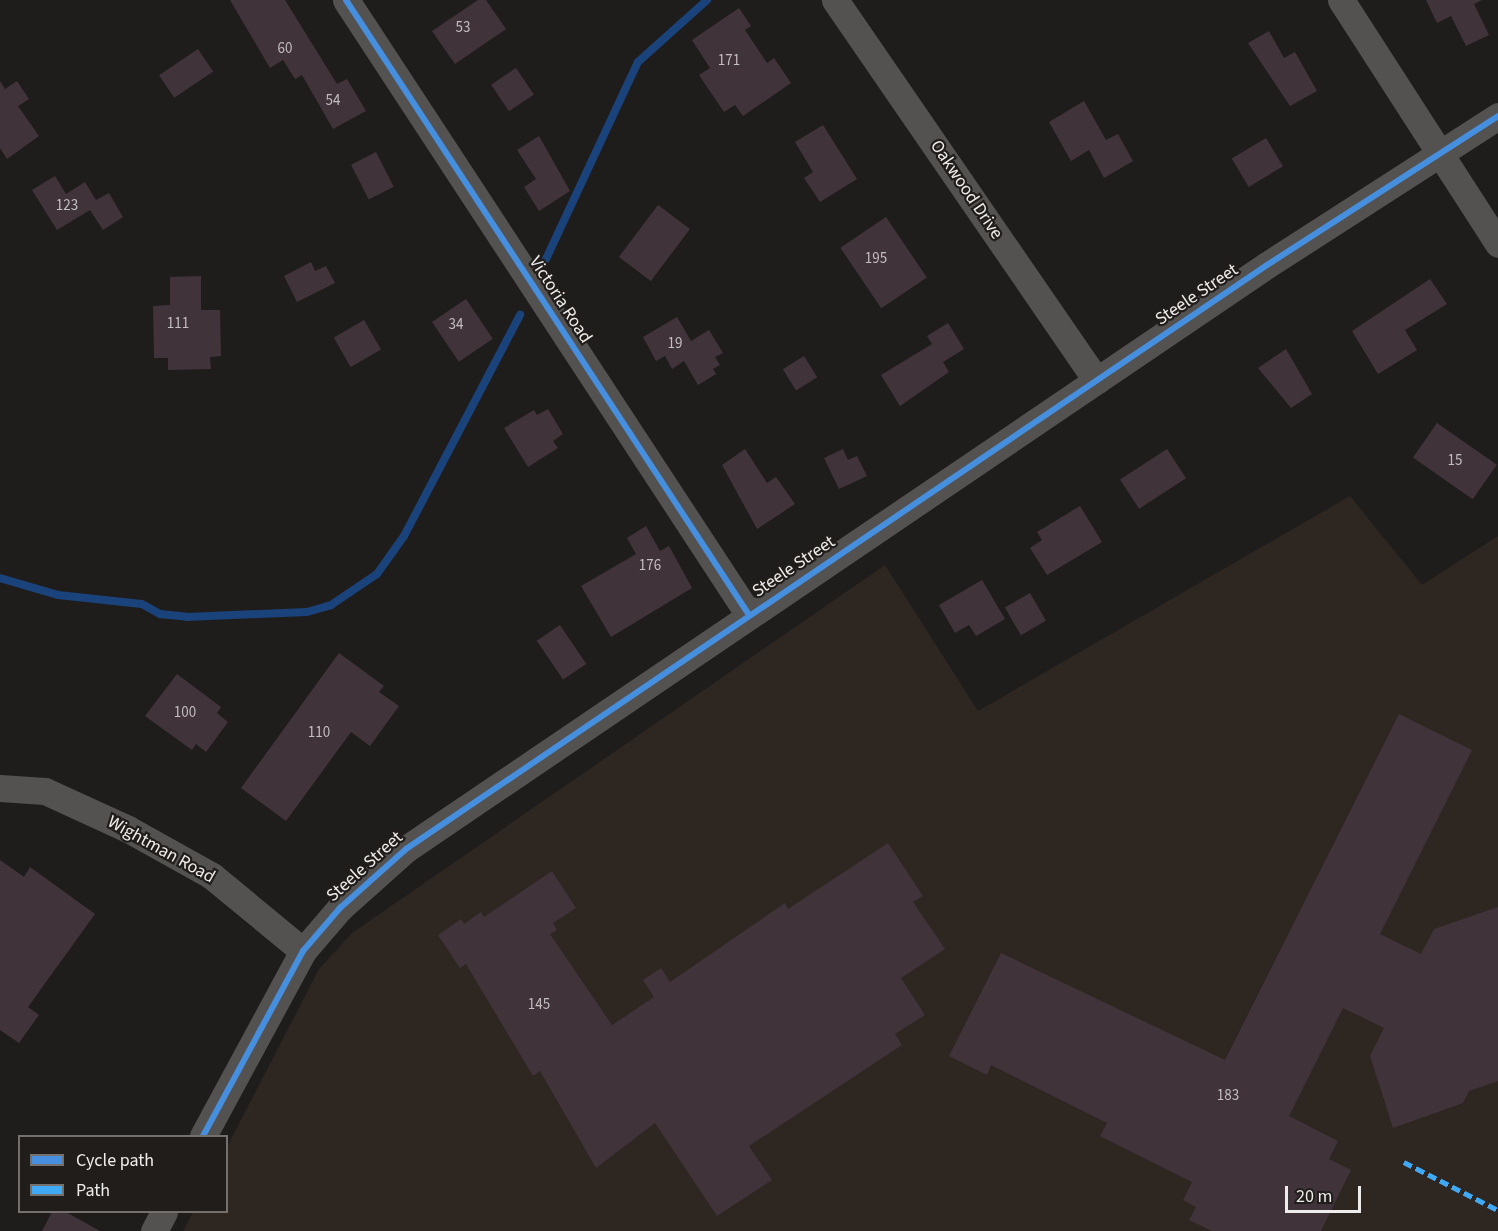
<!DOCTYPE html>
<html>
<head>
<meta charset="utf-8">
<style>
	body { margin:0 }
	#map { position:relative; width:1498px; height:1231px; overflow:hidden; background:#1f1d1c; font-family:"Source Sans 3",sans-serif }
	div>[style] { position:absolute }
	.built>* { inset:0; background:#2d2621 }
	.stream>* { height:8px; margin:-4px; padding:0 4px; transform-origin:4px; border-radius:4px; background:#1a427b }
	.building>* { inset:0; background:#40333a; transform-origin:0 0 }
	.minor>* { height:27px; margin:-13.5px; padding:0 13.5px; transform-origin:13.5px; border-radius:13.5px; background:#535251 }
	.quiet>* { height:4.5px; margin-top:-2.25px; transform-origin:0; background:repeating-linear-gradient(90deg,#3fa9f5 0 9px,transparent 0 13.5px) }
	.cycleway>* { height:6px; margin:-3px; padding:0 3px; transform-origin:3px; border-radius:3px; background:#468fdf }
	span { translate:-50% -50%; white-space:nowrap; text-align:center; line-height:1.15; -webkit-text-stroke:4.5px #201d1b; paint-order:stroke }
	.number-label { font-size:15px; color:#c3bebf }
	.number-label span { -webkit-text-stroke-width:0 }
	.street-label { font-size:18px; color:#efedeb }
	.legend { position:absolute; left:18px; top:1135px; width:210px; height:78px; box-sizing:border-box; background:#201d1b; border:2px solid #73706e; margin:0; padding:8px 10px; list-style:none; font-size:18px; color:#efedeb }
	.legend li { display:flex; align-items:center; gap:12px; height:30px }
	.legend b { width:30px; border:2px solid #73706e }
	.scale { position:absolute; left:1285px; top:1186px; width:76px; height:27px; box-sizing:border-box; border:3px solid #efedeb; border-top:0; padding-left:8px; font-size:18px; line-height:21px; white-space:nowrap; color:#efedeb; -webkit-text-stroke:4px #201d1b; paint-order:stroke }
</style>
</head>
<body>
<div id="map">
	<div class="built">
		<div style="clip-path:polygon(1350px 496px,1422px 585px,1498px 536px,1498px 1231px,183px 1231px,193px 1212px,226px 1212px,227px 1147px,319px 969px,352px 933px,885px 565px,978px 711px)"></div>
	</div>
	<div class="stream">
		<div style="left:546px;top:259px;width:217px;rotate:-65deg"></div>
		<div style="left:638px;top:62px;width:93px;rotate:-41.9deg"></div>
		<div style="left:0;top:578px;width:60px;rotate:16.3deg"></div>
		<div style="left:58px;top:595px;width:84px;rotate:6.1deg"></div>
		<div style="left:142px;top:604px;width:21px;rotate:29deg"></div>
		<div style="left:160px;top:614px;width:27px;rotate:6deg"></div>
		<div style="left:187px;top:617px;width:120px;rotate:-2.4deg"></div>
		<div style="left:307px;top:612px;width:25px;rotate:-16deg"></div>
		<div style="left:331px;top:605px;width:55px;rotate:-34deg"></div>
		<div style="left:377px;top:574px;width:47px;rotate:-54.6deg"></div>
		<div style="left:404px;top:536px;width:250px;rotate:-62.3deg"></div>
	</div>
	<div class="building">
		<div style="clip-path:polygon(230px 0,285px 0,337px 84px,347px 79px,366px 111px,333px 129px,302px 75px,295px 79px,283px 60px,270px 68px)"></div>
		<div style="clip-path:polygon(478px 0,486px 0,506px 29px,455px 64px,432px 31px)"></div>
		<div style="clip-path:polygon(1426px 0,1482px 0,1474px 4px,1489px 35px,1466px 46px,1451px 16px,1437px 23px)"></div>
		<div style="clip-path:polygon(739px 8px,751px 26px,745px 30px,767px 63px,774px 58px,791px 83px,743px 116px,735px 105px,724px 112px,699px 75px,710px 68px,692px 40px)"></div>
		<div style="clip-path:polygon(1269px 31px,1284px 58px,1295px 52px,1317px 91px,1290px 106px,1248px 43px)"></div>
		<div style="left:198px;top:49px;width:27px;height:47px;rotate:56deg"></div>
		<div style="left:516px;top:68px;width:32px;height:30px;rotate:56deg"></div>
		<div style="clip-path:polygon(0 81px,5px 89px,17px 81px,29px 99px,18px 106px,39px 136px,7px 159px,0 148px)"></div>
		<div style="clip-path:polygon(1084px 101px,1106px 140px,1118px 134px,1133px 161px,1104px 178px,1089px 150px,1071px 161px,1049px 122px)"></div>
		<div style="clip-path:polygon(823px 125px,857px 179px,820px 202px,804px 178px,813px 172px,795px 142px)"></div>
		<div style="clip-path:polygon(539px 136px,570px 191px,539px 211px,524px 187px,536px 179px,517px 150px)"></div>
		<div style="left:1266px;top:138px;width:33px;height:40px;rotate:59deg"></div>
		<div style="left:376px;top:152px;width:39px;height:28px;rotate:63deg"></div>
		<div style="clip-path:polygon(55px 176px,66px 194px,85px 182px,96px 200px,109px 193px,123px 217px,103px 230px,90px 210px,57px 230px,32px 190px)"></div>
		<div style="left:658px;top:205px;width:40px;height:65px;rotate:37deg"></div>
		<div style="left:886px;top:217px;width:73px;height:55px;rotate:56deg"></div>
		<div style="clip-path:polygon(311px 262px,315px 271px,326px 266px,335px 283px,297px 302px,284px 276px)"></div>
		<div style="clip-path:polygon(201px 276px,201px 310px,220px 310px,221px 356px,210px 357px,211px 369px,168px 370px,168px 358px,154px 358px,153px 306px,170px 305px,170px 277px)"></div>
		<div style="clip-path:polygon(1430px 279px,1447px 304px,1405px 330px,1417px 350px,1378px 374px,1352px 331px)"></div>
		<div style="left:466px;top:299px;width:48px;height:41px;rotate:56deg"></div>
		<div style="clip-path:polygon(677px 317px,691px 341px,709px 330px,723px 353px,715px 357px,720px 365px,713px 369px,716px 374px,698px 385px,684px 361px,672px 369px,665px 356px,656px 361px,643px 337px)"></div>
		<div style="left:364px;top:320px;width:34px;height:35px;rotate:60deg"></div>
		<div style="clip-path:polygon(948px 323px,964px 349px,943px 362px,949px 372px,900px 406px,881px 375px,932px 344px,927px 336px)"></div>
		<div style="clip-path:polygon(1286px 349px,1312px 394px,1291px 408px,1258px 368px)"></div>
		<div style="left:804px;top:356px;width:25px;height:25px;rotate:58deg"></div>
		<div style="clip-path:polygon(548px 409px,563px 434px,553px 441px,558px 448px,528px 467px,504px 428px,534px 410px,537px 415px)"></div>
		<div style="left:1437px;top:423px;width:73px;height:42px;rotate:35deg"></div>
		<div style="clip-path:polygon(745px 449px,767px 483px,776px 477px,795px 504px,757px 529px,722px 465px)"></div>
		<div style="clip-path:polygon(843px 449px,848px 460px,857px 456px,867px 476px,839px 489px,824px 458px)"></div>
		<div style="left:1167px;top:449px;width:35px;height:56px;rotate:57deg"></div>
		<div style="clip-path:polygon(1080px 506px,1102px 542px,1047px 575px,1030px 548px,1042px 540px,1037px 532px)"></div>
		<div style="clip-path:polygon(646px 526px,660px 551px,669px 546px,692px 588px,611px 637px,581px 586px,636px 554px,627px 538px)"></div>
		<div style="clip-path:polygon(982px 580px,1005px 619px,976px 636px,969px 625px,955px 633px,939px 605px)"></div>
		<div style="left:1030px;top:593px;width:32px;height:29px;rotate:60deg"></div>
		<div style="left:560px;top:625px;width:47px;height:28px;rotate:56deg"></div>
		<div style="clip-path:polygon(339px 653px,384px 686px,379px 692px,399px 706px,370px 746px,351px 732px,286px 821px,241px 788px)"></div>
		<div style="clip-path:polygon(177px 674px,221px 707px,217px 713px,228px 722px,206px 752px,196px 744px,192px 750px,145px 716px)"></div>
		<div style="clip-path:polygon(1399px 714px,1472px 750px,1380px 934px,1421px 954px,1434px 929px,1498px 907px,1498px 1081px,1469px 1091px,1463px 1103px,1393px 1128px,1370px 1056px,1384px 1028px,1343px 1008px,1289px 1116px,1338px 1141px,1329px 1159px,1351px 1170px,1321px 1231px,1212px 1231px,1189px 1220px,1196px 1207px,1183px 1200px,1192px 1182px,1100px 1136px,1107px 1123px,991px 1065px,987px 1075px,949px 1056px,1001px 953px,1225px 1060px)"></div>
		<div style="clip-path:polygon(888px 843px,923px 896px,913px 902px,945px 949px,901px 978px,925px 1015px,895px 1034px,902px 1045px,749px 1146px,772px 1180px,717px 1216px,655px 1123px,596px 1168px,540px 1071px,533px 1076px,466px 964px,460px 968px,438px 935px,461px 919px,464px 924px,481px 912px,484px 917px,552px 871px,576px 908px,553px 923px,557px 930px,550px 934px,612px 1025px,654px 997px,643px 980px,661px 968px,670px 982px,785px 903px,788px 909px)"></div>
		<div style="clip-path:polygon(0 860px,24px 877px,30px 867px,95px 914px,28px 1007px,39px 1015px,19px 1043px,0 1030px)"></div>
		<div style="clip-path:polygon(52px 1212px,66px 1212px,100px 1231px,42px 1231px)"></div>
	</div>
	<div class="minor">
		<div style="left:346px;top:0;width:735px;rotate:56.76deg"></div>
		<div style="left:835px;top:0;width:462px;rotate:55.5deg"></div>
		<div style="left:1341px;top:0;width:290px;rotate:57.2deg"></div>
		<div style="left:0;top:788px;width:45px;rotate:3.8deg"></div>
		<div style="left:45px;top:791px;width:91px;rotate:24.6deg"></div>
		<div style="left:128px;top:829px;width:96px;rotate:29.2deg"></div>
		<div style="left:212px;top:876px;width:118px;rotate:39.5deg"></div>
		<div style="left:203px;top:1136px;width:210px;rotate:-61.6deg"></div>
		<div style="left:303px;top:951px;width:57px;rotate:-49.3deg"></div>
		<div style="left:340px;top:908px;width:89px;rotate:-41.8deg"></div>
		<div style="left:406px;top:849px;width:1040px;rotate:-34.15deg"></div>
		<div style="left:1267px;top:265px;width:275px;rotate:-32.8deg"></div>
		<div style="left:154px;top:1231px;width:21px;rotate:-62deg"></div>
	</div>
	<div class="quiet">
		<div style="left:1404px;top:1162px;width:106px;rotate:27.1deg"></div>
	</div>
	<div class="cycleway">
		<div style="left:346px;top:0;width:735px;rotate:56.76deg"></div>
		<div style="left:203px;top:1136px;width:210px;rotate:-61.6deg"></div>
		<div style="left:303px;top:951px;width:57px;rotate:-49.3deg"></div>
		<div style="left:340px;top:908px;width:89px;rotate:-41.8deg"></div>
		<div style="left:406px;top:849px;width:1040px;rotate:-34.15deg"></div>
		<div style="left:1267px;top:265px;width:275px;rotate:-32.8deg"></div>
	</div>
	<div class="number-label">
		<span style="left:463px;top:28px">53</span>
		<span style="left:285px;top:49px">60</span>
		<span style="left:729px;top:61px">171</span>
		<span style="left:333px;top:101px">54</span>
		<span style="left:67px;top:206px">123</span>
		<span style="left:876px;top:259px">195</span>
		<span style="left:178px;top:324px">111</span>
		<span style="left:456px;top:325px">34</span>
		<span style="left:675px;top:344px">19</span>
		<span style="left:1455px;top:461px">15</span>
		<span style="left:650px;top:566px">176</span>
		<span style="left:185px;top:713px">100</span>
		<span style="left:319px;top:733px">110</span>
		<span style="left:539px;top:1005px">145</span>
		<span style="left:1228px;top:1096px">183</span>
	</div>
	<div class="street-label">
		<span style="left:966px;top:190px;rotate:56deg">Oakwood Drive</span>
		<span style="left:1197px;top:295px;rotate:-34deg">Steele Street</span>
		<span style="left:560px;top:300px;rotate:57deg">Victoria Road</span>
		<span style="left:794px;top:567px;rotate:-34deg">Steele Street</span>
		<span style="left:161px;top:850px;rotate:29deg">Wightman Road</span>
		<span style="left:365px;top:867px;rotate:-42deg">Steele Street</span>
	</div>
	<ul class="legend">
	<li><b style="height:8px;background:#468fdf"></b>Cycle path</li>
	<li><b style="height:8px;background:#3fa9f5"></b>Path</li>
	</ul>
	<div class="scale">20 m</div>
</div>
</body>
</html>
